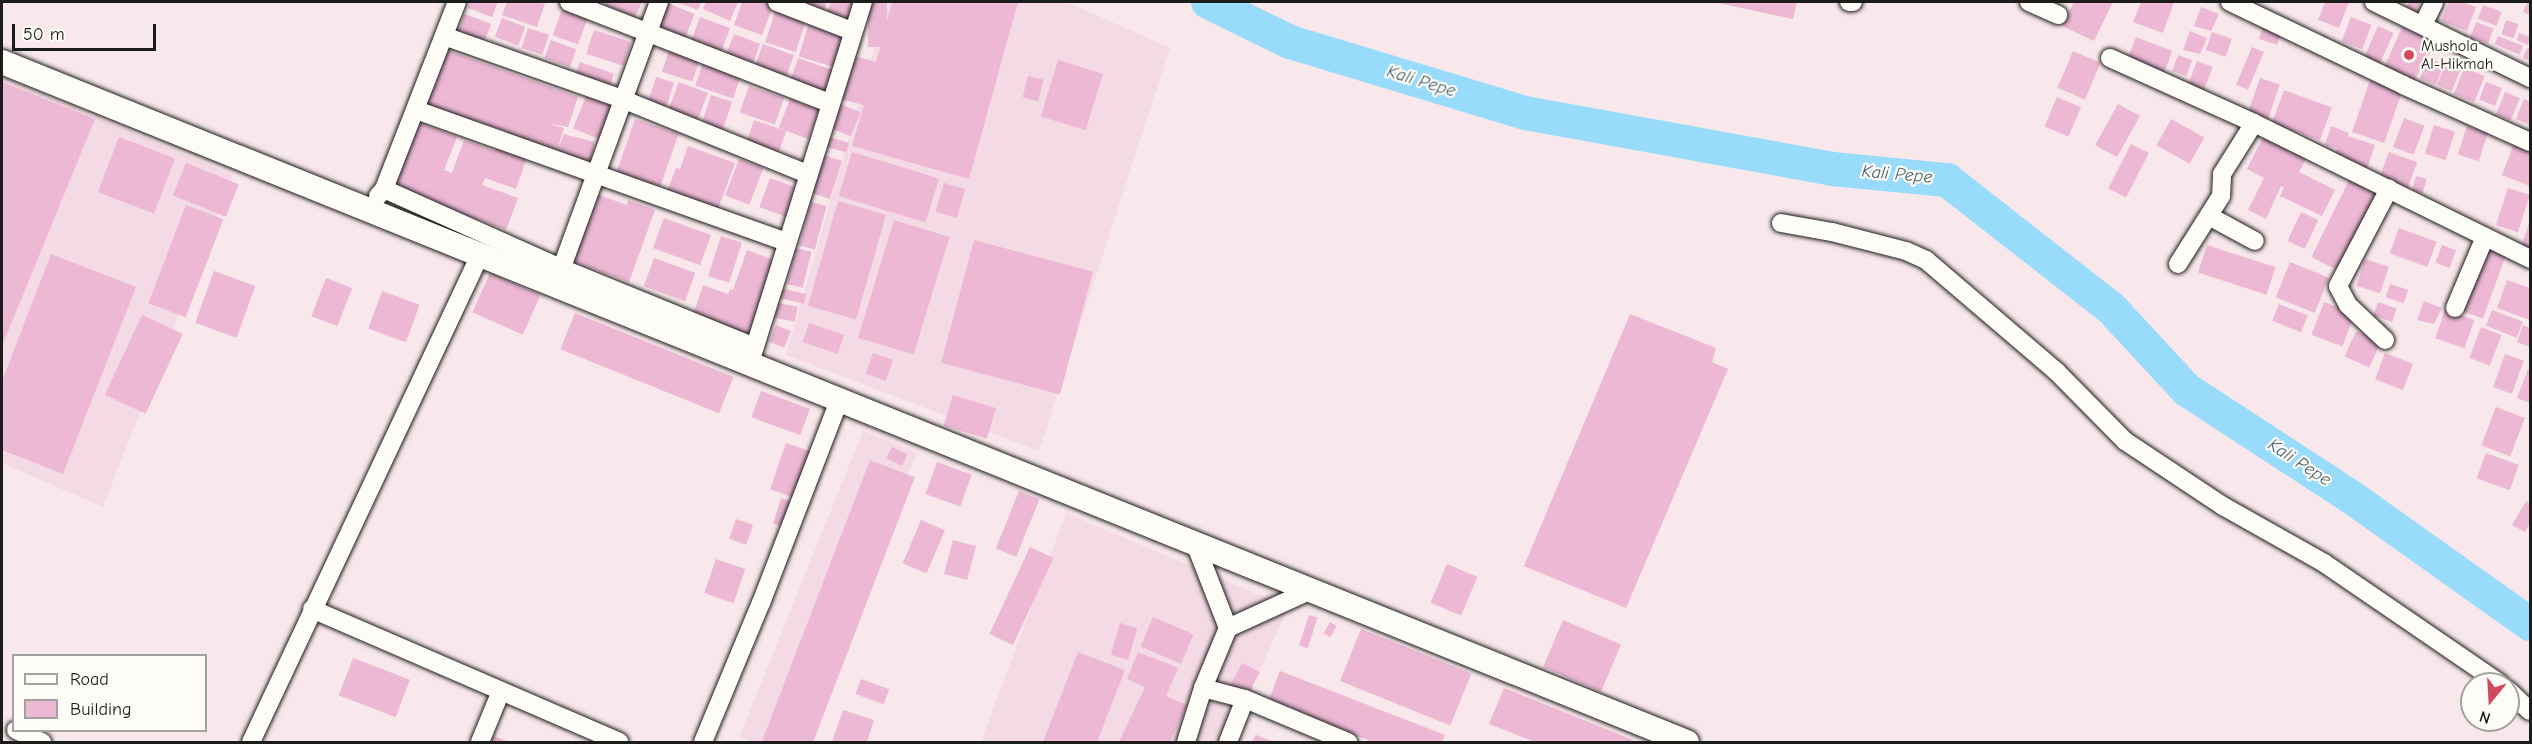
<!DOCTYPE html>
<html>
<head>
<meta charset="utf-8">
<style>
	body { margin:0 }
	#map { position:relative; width:2532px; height:744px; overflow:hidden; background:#f8e8ec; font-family:"Comic Neue",sans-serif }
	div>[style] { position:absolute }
	.built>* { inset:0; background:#f4dae4; transform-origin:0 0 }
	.river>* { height:34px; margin:-17px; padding:0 17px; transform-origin:17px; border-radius:17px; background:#99dbfb }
	.building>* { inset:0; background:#ecb8d3; transform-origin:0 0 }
	.roads { filter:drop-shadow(0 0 2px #1c1c1c) drop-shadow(0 0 2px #1c1c1c) }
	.street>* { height:18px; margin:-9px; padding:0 9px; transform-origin:9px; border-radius:9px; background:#fdfcf7 }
	.secondary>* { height:24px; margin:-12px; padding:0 12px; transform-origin:12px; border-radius:12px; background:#fdfcf7 }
	.dots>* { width:16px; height:16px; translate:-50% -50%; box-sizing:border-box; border:3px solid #fdfcf7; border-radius:50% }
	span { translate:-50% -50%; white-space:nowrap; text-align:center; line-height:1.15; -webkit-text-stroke:4.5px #fdfcf7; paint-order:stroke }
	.poi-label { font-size:16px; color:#1c1c1c }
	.left { translate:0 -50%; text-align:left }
	.water-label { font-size:18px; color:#485f6a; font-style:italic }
	.frame { position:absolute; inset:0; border:3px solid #1c1c1c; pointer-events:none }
	.legend { position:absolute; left:12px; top:654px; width:195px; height:78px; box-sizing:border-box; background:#fdfcf7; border:2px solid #a3a29f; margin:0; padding:8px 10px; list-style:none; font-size:18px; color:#1c1c1c }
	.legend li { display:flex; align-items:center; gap:12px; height:30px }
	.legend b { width:30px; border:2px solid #a3a29f }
	.north { position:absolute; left:2460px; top:672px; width:60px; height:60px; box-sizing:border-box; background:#fdfcf7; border:2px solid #a3a29f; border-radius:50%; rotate:198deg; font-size:16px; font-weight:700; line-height:24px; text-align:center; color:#1c1c1c }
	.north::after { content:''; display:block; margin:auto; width:21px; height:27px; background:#d1495b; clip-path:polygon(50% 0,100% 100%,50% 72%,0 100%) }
	.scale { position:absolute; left:12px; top:24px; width:144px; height:27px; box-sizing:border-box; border:3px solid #1c1c1c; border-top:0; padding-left:8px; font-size:18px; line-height:21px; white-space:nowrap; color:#1c1c1c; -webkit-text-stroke:4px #fdfcf7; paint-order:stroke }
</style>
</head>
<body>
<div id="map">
	<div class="built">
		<div style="clip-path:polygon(888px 2px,1067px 2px,1170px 48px,1039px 451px,786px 355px)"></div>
		<div style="clip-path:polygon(2px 77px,233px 175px,103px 507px,2px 463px)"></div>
		<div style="left:863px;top:431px;width:58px;height:330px;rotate:22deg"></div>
		<div style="clip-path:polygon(1066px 513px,1288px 607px,1228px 742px,981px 742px)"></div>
	</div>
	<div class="river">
		<div style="left:1208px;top:2px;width:91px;rotate:26deg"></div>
		<div style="left:1290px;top:42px;width:245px;rotate:16.8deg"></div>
		<div style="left:1525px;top:113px;width:312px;rotate:10.3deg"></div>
		<div style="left:1832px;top:169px;width:116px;rotate:5.5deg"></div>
		<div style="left:1947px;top:180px;width:208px;rotate:38deg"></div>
		<div style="left:2111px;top:308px;width:112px;rotate:47.2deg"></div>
		<div style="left:2187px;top:390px;width:199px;rotate:33.1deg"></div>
		<div style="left:2354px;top:499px;width:216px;rotate:35.4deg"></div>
	</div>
	<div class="building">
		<div style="clip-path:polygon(471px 2px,498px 2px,492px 17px,468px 8px)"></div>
		<div style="clip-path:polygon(507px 2px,537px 2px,545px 4px,537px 27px,502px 15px)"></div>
		<div style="clip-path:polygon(606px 2px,642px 2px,635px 17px,605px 5px)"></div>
		<div style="left:665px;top:2px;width:32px;height:29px;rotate:22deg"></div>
		<div style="clip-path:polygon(676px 2px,701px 2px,698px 10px)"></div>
		<div style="clip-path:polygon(706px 2px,738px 2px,730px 21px,703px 9px)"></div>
		<div style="clip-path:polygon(742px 2px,761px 2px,773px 6px,762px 35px,734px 25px)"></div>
		<div style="clip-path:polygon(803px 2px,827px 2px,821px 17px,800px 8px)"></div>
		<div style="clip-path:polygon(831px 2px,856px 3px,847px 26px,825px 19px)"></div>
		<div style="left:868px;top:2px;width:19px;height:45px"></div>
		<div style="clip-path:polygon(892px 2px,1018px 2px,969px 179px,852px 146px,864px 105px,835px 98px,847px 54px,876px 62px)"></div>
		<div style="clip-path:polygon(1713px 2px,1797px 2px,1793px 19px)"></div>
		<div style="clip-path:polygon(2074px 2px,2113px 2px,2094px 41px,2062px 26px)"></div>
		<div style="clip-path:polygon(2141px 2px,2174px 2px,2163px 33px,2133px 22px)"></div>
		<div style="clip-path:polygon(2325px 2px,2349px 2px,2339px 28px,2318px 20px)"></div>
		<div style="clip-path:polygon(2409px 2px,2420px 2px,2415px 12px,2406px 9px)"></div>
		<div style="clip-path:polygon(2449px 2px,2461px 2px,2476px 7px,2467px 31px,2441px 21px)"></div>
		<div style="clip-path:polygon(2527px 2px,2530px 2px,2530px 15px,2523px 12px)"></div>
		<div style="left:2483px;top:5px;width:20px;height:15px;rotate:20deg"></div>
		<div style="left:563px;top:7px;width:27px;height:30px;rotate:20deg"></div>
		<div style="clip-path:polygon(2201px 7px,2219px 14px,2211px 31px,2194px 26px)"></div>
		<div style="left:776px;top:9px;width:32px;height:35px;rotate:18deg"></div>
		<div style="left:465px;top:14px;width:28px;height:26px;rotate:21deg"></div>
		<div style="left:700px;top:17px;width:32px;height:29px;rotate:20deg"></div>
		<div style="left:2351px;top:17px;width:22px;height:26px;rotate:21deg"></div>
		<div style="left:502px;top:18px;width:25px;height:20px;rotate:21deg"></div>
		<div style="left:2506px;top:20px;width:13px;height:15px;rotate:18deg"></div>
		<div style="left:2265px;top:21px;width:19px;height:19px;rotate:18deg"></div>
		<div style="left:2476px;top:22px;width:19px;height:16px;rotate:21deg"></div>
		<div style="left:809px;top:23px;width:37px;height:35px;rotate:17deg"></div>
		<div style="left:2378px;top:26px;width:17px;height:33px;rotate:24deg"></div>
		<div style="clip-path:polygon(2402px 27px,2436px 42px,2413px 82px,2384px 68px)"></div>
		<div style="left:528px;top:28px;width:22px;height:21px;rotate:18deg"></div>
		<div style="left:594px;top:30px;width:39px;height:25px;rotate:18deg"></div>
		<div style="clip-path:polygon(2190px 31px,2207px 38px,2200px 54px,2183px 50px)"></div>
		<div style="left:2212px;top:32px;width:21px;height:19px;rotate:19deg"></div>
		<div style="clip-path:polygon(2519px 33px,2530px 37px,2528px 45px,2517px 40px)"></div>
		<div style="left:734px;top:34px;width:28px;height:28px;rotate:21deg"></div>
		<div style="left:2498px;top:36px;width:27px;height:9px;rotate:22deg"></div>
		<div style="left:2136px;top:37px;width:39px;height:22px;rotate:21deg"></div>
		<div style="left:551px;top:40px;width:27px;height:19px;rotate:20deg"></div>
		<div style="left:763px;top:44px;width:33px;height:28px;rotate:20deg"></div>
		<div style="left:670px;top:47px;width:32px;height:26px;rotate:18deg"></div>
		<div style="left:2252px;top:47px;width:13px;height:41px;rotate:23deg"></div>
		<div style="clip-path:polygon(2527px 48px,2530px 49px,2530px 61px,2523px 58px)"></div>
		<div style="clip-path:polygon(444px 49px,578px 97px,568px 127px,547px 123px,564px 128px,557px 150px,564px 134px,594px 142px,591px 167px,503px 136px,505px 131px,476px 121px,475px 123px,420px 108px)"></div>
		<div style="left:2073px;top:51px;width:30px;height:40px;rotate:23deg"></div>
		<div style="left:2178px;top:55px;width:15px;height:17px;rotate:20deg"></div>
		<div style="left:798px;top:58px;width:36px;height:29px;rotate:19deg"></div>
		<div style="left:2428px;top:58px;width:17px;height:22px;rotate:21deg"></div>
		<div style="left:704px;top:60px;width:40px;height:27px;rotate:19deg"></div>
		<div style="left:1058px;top:60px;width:47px;height:59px;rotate:17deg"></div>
		<div style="left:2447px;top:60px;width:16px;height:27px;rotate:22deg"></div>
		<div style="left:2197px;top:61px;width:17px;height:26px;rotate:21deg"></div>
		<div style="left:580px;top:62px;width:36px;height:16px;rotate:19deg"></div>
		<div style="left:2464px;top:68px;width:22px;height:28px;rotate:21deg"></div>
		<div style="left:1028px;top:76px;width:16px;height:22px;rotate:14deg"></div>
		<div style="left:656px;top:77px;width:19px;height:28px;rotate:18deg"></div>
		<div style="left:2260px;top:78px;width:21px;height:38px;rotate:19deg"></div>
		<div style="left:2370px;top:80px;width:34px;height:55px;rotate:19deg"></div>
		<div style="clip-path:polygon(2px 82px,95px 119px,2px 346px)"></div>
		<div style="left:679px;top:82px;width:31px;height:30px;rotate:21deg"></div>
		<div style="left:2486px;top:82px;width:17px;height:19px;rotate:21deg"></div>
		<div style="left:749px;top:86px;width:37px;height:28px;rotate:19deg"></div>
		<div style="left:2284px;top:90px;width:51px;height:35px;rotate:20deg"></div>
		<div style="left:2505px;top:92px;width:16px;height:24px;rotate:22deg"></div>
		<div style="left:711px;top:95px;width:22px;height:30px;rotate:18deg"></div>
		<div style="left:586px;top:96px;width:29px;height:35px;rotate:22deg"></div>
		<div style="left:2057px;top:97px;width:26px;height:32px;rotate:23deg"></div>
		<div style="left:790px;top:99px;width:31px;height:31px;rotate:21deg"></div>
		<div style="clip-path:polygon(2524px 99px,2530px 102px,2530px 125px,2516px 119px)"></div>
		<div style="left:840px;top:104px;width:22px;height:26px;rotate:22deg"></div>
		<div style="left:2118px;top:104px;width:25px;height:47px;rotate:29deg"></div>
		<div style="left:2404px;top:118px;width:22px;height:31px;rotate:21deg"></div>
		<div style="left:635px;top:119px;width:46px;height:58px;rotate:19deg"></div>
		<div style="left:2171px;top:119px;width:38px;height:30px;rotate:29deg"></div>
		<div style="left:754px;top:120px;width:34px;height:28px;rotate:19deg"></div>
		<div style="clip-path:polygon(416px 122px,457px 137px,444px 170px,452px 173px,464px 140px,495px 151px,496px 146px,527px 157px,516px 189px,485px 178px,482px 185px,518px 198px,506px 230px,392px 188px)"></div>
		<div style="left:2434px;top:125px;width:22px;height:30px;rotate:18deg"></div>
		<div style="clip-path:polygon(2331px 126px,2349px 133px,2348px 136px,2375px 145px,2367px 169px,2334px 158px,2337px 148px,2325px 145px)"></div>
		<div style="left:2467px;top:126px;width:22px;height:30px;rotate:18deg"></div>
		<div style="clip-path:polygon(2266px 131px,2309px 153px,2299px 172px,2335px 190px,2322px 216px,2280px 196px,2284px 188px,2281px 186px,2266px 219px,2248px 210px,2264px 178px,2247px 169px)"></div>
		<div style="left:825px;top:136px;width:25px;height:10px;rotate:16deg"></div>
		<div style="left:119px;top:137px;width:60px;height:59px;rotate:21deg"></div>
		<div style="clip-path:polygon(2514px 143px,2530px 149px,2530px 186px,2502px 175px)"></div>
		<div style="left:2131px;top:144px;width:20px;height:50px;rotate:27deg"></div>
		<div style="clip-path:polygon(688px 146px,735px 163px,717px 212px,666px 194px,676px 168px,680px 169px)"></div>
		<div style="left:852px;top:152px;width:91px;height:46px;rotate:17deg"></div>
		<div style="left:2389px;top:152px;width:30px;height:28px;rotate:20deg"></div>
		<div style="left:824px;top:155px;width:19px;height:40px;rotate:18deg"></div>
		<div style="left:739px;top:159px;width:26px;height:39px;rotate:21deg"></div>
		<div style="left:186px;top:163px;width:57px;height:35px;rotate:22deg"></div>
		<div style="left:2416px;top:176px;width:11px;height:15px;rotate:15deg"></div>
		<div style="left:770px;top:178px;width:30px;height:31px;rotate:20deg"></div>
		<div style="left:2349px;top:180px;width:32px;height:86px;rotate:26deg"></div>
		<div style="left:944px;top:183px;width:22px;height:30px;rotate:16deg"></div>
		<div style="left:2508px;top:188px;width:23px;height:39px;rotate:18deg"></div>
		<div style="clip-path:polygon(591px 192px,627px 205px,628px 200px,655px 210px,629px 282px,567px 259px)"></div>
		<div style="left:838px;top:201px;width:50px;height:109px;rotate:16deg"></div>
		<div style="left:811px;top:202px;width:16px;height:45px;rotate:15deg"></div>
		<div style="left:186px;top:205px;width:40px;height:105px;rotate:21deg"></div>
		<div style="left:2301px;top:212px;width:19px;height:32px;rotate:25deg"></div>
		<div style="left:664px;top:218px;width:50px;height:32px;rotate:20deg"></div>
		<div style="left:894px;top:220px;width:58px;height:123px;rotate:17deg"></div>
		<div style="clip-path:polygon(2530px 220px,2530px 250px,2521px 247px)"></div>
		<div style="left:2399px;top:228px;width:40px;height:27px;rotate:20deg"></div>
		<div style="left:721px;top:236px;width:22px;height:42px;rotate:18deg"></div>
		<div style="left:974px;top:240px;width:123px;height:127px;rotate:15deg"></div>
		<div style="left:2207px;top:245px;width:72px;height:29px;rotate:18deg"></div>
		<div style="left:2442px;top:245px;width:15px;height:19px;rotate:20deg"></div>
		<div style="left:2488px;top:246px;width:20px;height:70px;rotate:20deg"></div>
		<div style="left:796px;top:248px;width:16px;height:37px;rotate:14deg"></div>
		<div style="clip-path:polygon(747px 250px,776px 261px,749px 335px,693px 315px,703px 285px,728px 294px,730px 289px,733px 290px)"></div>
		<div style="clip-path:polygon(51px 254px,136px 287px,63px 474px,2px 450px,2px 381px)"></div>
		<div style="left:654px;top:258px;width:44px;height:30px;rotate:20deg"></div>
		<div style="left:2365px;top:259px;width:25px;height:28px;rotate:18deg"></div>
		<div style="left:2290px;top:262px;width:42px;height:38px;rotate:22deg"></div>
		<div style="left:214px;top:271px;width:44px;height:55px;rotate:20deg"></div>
		<div style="left:490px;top:273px;width:55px;height:43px;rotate:24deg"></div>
		<div style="left:326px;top:278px;width:28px;height:41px;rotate:21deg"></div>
		<div style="clip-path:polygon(2507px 280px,2530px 288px,2530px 320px,2497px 308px)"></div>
		<div style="left:2390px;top:284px;width:19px;height:14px;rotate:18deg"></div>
		<div style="left:780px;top:288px;width:27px;height:10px;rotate:13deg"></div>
		<div style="left:382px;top:291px;width:40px;height:40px;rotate:20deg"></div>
		<div style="clip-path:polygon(2424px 301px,2442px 308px,2434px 324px,2417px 320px)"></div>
		<div style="left:2324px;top:302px;width:33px;height:35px;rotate:21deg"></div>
		<div style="left:2378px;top:302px;width:20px;height:14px;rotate:20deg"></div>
		<div style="left:778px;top:303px;width:20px;height:15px;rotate:11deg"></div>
		<div style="left:2279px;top:304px;width:31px;height:18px;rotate:22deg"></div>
		<div style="left:2445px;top:310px;width:31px;height:30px;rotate:19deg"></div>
		<div style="left:2492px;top:310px;width:33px;height:17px;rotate:21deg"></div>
		<div style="left:575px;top:313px;width:171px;height:39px;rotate:22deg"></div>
		<div style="clip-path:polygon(1630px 314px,1716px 348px,1712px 362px,1728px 369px,1626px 608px,1524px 566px)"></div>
		<div style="left:142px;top:315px;width:45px;height:88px;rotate:25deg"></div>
		<div style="left:809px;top:323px;width:37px;height:20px;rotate:19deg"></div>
		<div style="left:776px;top:325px;width:16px;height:18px;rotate:22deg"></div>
		<div style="clip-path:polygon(2523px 325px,2530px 328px,2530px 347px,2517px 342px)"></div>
		<div style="left:2481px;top:327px;width:22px;height:33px;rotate:21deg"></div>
		<div style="left:2356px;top:331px;width:27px;height:28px;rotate:24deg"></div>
		<div style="left:873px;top:353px;width:21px;height:22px;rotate:19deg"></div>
		<div style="left:2385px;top:353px;width:30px;height:28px;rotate:21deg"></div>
		<div style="left:2505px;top:354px;width:20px;height:35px;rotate:20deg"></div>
		<div style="clip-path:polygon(2528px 369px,2530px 370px,2530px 403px,2517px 398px)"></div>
		<div style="left:761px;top:391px;width:52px;height:28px;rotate:20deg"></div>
		<div style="left:953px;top:395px;width:45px;height:32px;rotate:17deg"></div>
		<div style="left:2496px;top:407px;width:31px;height:41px;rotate:21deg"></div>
		<div style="left:786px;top:443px;width:28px;height:49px;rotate:19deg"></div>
		<div style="left:892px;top:447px;width:17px;height:13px;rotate:25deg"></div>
		<div style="left:2486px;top:453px;width:35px;height:27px;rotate:20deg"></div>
		<div style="left:870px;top:460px;width:48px;height:300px;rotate:21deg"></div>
		<div style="left:937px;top:462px;width:37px;height:34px;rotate:20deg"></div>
		<div style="left:1019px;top:491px;width:22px;height:62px;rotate:22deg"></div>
		<div style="left:781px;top:498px;width:10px;height:27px;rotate:17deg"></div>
		<div style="clip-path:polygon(2526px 501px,2530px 504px,2530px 524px,2525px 532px,2512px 525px)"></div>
		<div style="left:736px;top:519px;width:18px;height:21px;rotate:19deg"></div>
		<div style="left:921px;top:520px;width:26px;height:47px;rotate:23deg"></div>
		<div style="left:953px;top:540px;width:24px;height:35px;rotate:15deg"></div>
		<div style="left:1030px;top:547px;width:26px;height:96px;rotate:25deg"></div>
		<div style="left:716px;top:559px;width:31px;height:36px;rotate:19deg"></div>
		<div style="left:1447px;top:564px;width:33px;height:42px;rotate:23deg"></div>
		<div style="left:1309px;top:615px;width:9px;height:32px;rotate:18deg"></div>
		<div style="left:1153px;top:617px;width:44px;height:32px;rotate:23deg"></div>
		<div style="left:1563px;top:620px;width:63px;height:51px;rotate:23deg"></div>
		<div style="left:1330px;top:622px;width:8px;height:13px;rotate:30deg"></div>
		<div style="left:1120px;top:623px;width:18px;height:33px;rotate:16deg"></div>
		<div style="left:1361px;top:629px;width:119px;height:56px;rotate:22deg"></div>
		<div style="clip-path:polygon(1078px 652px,1125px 670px,1097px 742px,1043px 742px)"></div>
		<div style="clip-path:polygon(1138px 652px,1178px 668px,1166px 696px,1187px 705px,1170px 742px,1119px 742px,1145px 687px,1127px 679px)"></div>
		<div style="left:353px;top:658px;width:61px;height:40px;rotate:21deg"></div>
		<div style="left:1242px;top:663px;width:20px;height:25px;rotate:27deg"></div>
		<div style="clip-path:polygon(1280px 671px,1445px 735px,1442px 742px,1373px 742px,1268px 702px)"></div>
		<div style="left:861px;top:679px;width:30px;height:16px;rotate:20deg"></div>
		<div style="clip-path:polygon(1504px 688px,1633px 740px,1632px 742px,1535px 742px,1489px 724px)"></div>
		<div style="clip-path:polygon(843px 710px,874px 720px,867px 742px,832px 742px)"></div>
		<div style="clip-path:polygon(1256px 735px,1275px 742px,1252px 742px)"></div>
		<div style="clip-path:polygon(493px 736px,510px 742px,491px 742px)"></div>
	</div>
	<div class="roads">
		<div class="street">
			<div style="left:569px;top:2px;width:280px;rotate:21.2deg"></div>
			<div style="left:777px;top:2px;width:80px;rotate:21.1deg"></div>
			<div style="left:1849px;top:2px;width:4px"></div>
			<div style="left:2029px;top:2px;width:32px;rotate:24deg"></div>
			<div style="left:2230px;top:2px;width:192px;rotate:25.6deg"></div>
			<div style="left:2403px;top:85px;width:139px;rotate:24.2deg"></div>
			<div style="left:2374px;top:2px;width:174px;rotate:26deg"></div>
			<div style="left:2423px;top:25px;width:25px;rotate:-64deg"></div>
			<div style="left:444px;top:36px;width:189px;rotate:19.5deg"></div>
			<div style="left:622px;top:99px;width:201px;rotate:22deg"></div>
			<div style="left:2110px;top:58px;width:158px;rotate:24.3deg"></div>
			<div style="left:2254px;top:123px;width:308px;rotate:26.2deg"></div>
			<div style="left:416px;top:110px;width:394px;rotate:19.6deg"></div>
			<div style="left:384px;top:189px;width:194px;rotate:24.1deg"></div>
			<div style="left:561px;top:268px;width:209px;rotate:22.2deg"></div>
			<div style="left:378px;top:196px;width:9px;rotate:-49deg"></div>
			<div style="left:384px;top:189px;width:201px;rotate:-68.7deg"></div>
			<div style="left:2209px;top:216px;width:52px;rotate:28.5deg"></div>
			<div style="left:1781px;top:223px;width:52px;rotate:10deg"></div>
			<div style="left:1832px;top:232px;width:76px;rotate:14.4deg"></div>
			<div style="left:1906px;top:251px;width:22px;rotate:24deg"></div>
			<div style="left:1926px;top:260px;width:172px;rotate:40.5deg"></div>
			<div style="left:2057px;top:372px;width:97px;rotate:45.4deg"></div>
			<div style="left:2125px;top:441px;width:118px;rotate:33.6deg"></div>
			<div style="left:2223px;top:506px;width:116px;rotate:29.4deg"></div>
			<div style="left:2324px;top:563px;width:214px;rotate:34.4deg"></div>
			<div style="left:2178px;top:264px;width:80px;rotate:-57.7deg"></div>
			<div style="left:2221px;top:196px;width:22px;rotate:-87deg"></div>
			<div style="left:2222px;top:174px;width:60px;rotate:-57.9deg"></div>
			<div style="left:558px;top:278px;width:294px;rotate:-69.9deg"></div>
			<div style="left:2455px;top:308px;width:77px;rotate:-67.1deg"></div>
			<div style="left:2385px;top:340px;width:51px;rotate:-136.6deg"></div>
			<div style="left:2348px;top:305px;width:21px;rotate:-118deg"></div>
			<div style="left:2338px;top:286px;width:110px;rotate:-62.3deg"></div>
			<div style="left:752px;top:356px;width:371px;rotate:-72.6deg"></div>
			<div style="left:312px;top:609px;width:335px;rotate:23.4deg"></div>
			<div style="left:1228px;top:628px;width:89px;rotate:-24.6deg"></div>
			<div style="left:1203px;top:688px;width:43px;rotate:14.7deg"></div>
			<div style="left:1245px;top:699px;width:112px;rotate:22.7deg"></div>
			<div style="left:2508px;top:690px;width:30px;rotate:44deg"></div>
			<div style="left:16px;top:730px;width:29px;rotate:25deg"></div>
			<div style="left:251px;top:742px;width:538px;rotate:-64.82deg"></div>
			<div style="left:480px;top:742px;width:55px;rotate:-67.6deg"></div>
			<div style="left:703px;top:742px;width:151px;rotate:-67.4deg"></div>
			<div style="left:761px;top:603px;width:217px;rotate:-68.9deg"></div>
			<div style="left:1186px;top:742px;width:57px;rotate:-72.5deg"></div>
			<div style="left:1203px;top:688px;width:65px;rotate:-67.4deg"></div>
			<div style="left:1228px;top:628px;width:88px;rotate:-111.3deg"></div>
			<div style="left:1228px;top:742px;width:46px;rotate:-68.4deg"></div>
		</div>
		<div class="secondary">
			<div style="left:2px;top:62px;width:1817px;rotate:21.98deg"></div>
		</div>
	</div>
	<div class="dots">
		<div style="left:2409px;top:55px;background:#d1495b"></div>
	</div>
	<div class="poi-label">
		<span class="left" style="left:2421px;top:55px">Mushola<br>Al-Hikmah</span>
	</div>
	<div class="water-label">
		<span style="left:1421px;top:82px;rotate:17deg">Kali Pepe</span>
		<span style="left:1897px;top:175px;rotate:5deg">Kali Pepe</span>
		<span style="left:2299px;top:463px;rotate:33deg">Kali Pepe</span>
	</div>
	<div class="frame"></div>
	<ul class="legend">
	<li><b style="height:8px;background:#fdfcf7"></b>Road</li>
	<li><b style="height:16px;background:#ecb8d3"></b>Building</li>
	</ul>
	<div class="north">N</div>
	<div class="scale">50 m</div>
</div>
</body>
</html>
